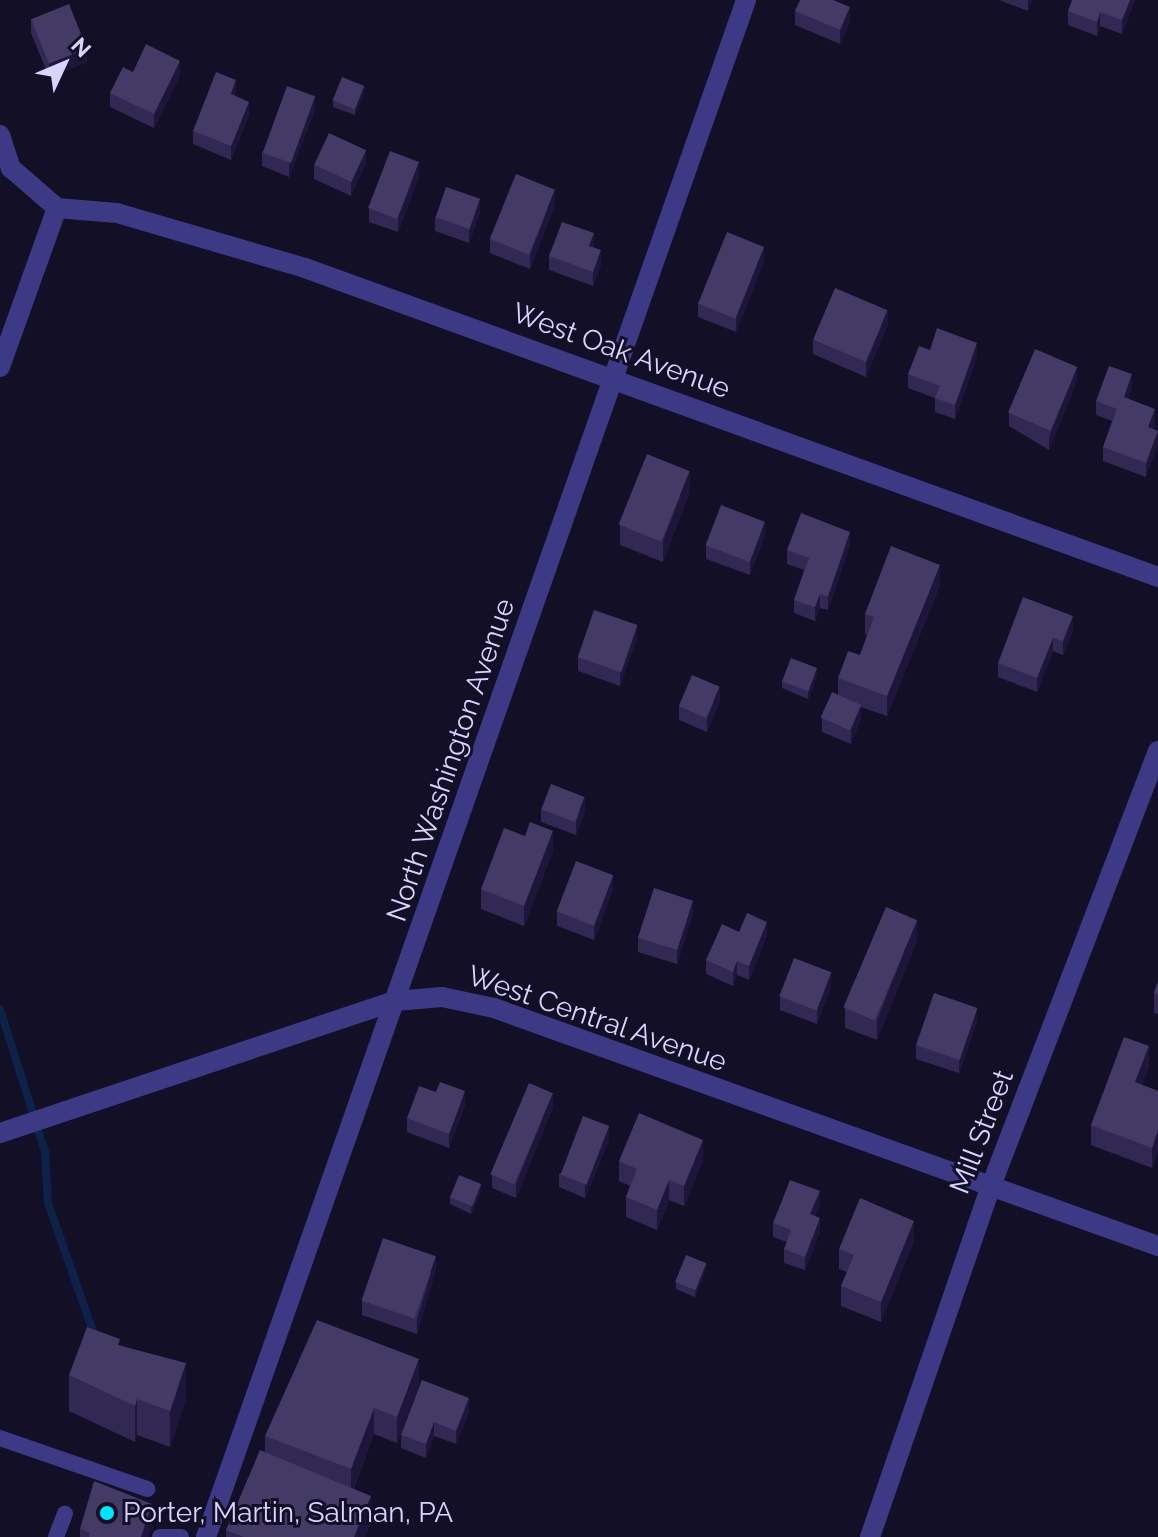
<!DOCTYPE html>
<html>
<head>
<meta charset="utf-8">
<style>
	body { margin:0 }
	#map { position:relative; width:1158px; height:1537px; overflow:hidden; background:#130f26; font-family:Raleway,sans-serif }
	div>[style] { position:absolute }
	.stream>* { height:8px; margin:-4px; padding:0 4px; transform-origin:4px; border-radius:4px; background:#0c2248 }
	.service>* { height:16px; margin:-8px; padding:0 8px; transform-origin:8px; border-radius:8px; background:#3d3a85 }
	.minor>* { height:20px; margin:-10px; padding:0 10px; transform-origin:10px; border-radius:10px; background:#3d3a85 }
	.wall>* { inset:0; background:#312854 }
	.shaded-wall>* { inset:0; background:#1d163a }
	.building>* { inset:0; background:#433a66; transform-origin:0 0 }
	.dots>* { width:22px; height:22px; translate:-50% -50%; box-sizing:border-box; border:4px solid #130f26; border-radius:50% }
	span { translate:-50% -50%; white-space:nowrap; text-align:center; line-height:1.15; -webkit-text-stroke:6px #130f26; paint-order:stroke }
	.street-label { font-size:28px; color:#d9d4ff }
	.poi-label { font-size:28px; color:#d9d4ff }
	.left { translate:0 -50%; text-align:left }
	.north { position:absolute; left:24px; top:24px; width:80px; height:80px; -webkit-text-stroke:6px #130f26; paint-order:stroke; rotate:46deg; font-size:22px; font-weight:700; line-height:32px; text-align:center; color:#d9d4ff }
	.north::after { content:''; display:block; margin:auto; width:28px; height:36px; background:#d9d4ff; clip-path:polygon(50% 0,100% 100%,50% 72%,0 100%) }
</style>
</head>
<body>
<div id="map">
	<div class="stream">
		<div style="left:0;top:1009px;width:150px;rotate:72.5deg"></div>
		<div style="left:45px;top:1152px;width:51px;rotate:86.6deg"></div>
		<div style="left:48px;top:1203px;width:142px;rotate:70.7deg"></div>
	</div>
	<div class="service">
		<div style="left:0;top:1438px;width:156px;rotate:19.1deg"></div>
		<div style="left:56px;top:1537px;width:25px;rotate:-69deg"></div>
		<div style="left:160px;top:1537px;width:21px"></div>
	</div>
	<div class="minor">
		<div style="left:0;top:135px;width:35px;rotate:72deg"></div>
		<div style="left:11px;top:168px;width:61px;rotate:41deg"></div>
		<div style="left:57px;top:208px;width:60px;rotate:4.8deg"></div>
		<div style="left:117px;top:213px;width:196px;rotate:16.3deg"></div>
		<div style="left:305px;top:268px;width:907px;rotate:19.91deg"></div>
		<div style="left:0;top:367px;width:169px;rotate:-70.3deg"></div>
		<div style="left:0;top:1133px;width:416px;rotate:-18.5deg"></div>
		<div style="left:395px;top:1001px;width:47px;rotate:-4.9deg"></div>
		<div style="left:442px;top:997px;width:53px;rotate:11.9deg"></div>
		<div style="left:494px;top:1008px;width:705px;rotate:19.72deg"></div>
		<div style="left:206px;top:1537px;width:1629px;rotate:-70.64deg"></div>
		<div style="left:870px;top:1537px;width:371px;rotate:-71deg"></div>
		<div style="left:991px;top:1186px;width:466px;rotate:-69deg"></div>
	</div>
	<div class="wall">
		<div style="clip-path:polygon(999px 0,1032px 0,1028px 11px)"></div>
		<div style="clip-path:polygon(1135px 0,1122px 34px,1100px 26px,1097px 36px,1068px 25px,1068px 11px)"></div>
		<div style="clip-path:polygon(795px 11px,850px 21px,840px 44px,795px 25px)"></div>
		<div style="clip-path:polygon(31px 19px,87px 62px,49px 77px,31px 33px)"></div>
		<div style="clip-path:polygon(180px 75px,154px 128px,110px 107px,110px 93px)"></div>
		<div style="clip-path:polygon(364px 93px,355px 115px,333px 107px,333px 100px)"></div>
		<div style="clip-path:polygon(236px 94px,235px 96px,249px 115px,231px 160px,193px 144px,193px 131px)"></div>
		<div style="clip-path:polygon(315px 110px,289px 177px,262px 166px,262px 152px)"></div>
		<div style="clip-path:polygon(366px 163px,351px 196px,314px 179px,314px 165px)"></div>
		<div style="clip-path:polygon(419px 176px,398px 232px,369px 222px,369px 208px)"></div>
		<div style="clip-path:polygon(555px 204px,530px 269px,490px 253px,490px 239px)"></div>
		<div style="clip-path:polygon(480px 213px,469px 243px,435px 231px,435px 217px)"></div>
		<div style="clip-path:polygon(594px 247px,601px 264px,593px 286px,549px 270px,549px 256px)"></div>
		<div style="clip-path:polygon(764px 261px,736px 332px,698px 317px,698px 303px)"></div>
		<div style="clip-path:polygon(888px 324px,866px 377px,813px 354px,813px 340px)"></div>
		<div style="clip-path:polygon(930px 350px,977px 356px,955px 419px,935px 412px,935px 398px,908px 388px,908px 374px)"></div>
		<div style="clip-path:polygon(1077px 380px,1049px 450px,1009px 426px,1009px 413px)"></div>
		<div style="clip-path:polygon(1132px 388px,1128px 399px,1155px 423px,1153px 429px,1146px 477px,1103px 461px,1103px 447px,1112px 421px,1096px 415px,1096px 401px)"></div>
		<div style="clip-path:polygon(690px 491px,663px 562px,620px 545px,620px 525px)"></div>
		<div style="clip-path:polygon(765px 535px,750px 575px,706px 559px,706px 545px)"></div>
		<div style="clip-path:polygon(850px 545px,828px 610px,820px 608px,815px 621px,794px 613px,794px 600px,804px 570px,787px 564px,787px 550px)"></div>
		<div style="clip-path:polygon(940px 585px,887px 716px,861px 707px,861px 718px,851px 744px,822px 732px,822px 718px,838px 695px,838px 678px,860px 655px,867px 635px,865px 634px,865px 614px)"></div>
		<div style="clip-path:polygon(1073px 630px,1063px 655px,1053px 651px,1037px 692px,998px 677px,998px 663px)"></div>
		<div style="clip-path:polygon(637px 638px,620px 686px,578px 671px,578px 657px)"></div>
		<div style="clip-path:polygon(817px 675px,808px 699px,782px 688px,782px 681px)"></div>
		<div style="clip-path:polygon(720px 701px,707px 732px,679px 720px,679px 706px)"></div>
		<div style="clip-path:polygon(541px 809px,585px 811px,576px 835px,541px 822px)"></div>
		<div style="clip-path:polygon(553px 851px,524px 926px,481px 909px,481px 889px)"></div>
		<div style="clip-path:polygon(613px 889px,594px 940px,557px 926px,557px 912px)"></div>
		<div style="clip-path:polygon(693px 914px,677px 964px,638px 952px,638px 938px)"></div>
		<div style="clip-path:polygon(739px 932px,767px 936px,749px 980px,737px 975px,733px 986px,706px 974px,706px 960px)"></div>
		<div style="clip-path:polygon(917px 940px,877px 1040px,845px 1028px,845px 1008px)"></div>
		<div style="clip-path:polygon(1158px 981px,1158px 1014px,1154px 1013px,1154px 993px)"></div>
		<div style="clip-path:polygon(831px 986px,817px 1024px,780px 1010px,780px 997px)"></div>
		<div style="clip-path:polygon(977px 1021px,959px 1073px,916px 1059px,916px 1045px)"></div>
		<div style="clip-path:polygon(1149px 1066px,1142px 1085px,1158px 1091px,1158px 1150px,1152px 1168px,1091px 1145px,1091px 1125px)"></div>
		<div style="clip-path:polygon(436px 1092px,465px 1105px,449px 1148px,407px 1132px,407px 1118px)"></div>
		<div style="clip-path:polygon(553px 1107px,516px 1198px,492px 1188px,492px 1175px)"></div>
		<div style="clip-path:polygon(609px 1140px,585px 1198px,559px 1187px,559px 1174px)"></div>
		<div style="clip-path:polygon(703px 1160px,684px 1206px,669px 1200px,657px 1230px,626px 1217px,626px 1197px,630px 1186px,619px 1181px,619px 1161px)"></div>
		<div style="clip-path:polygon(481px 1191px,471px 1214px,450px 1204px,450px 1197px)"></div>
		<div style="clip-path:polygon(820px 1204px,815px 1216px,820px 1232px,805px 1270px,784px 1263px,784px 1249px,787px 1242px,773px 1237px,773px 1223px)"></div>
		<div style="clip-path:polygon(914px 1241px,881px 1322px,841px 1306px,841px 1286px,847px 1272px,839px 1269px,839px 1249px)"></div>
		<div style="clip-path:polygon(436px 1269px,417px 1334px,362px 1315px,362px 1301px)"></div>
		<div style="clip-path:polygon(706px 1269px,695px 1297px,676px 1289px,676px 1282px)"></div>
		<div style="clip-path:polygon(120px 1345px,186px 1399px,170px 1447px,137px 1435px,135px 1442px,69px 1411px,69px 1375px)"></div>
		<div style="clip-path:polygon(422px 1380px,469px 1412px,456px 1444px,434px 1436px,426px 1458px,401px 1448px,401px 1435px)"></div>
		<div style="clip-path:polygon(419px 1385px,397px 1443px,374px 1434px,354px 1488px,371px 1522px,365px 1537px,226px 1537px,226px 1530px,265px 1452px,265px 1436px)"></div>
		<div style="clip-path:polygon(152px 1524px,148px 1537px,80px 1537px,80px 1529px)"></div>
	</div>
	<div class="shaded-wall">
		<div style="clip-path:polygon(1028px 0,1032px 0,1028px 11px)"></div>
		<div style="clip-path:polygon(1130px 0,1135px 0,1122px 34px,1122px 20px)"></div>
		<div style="clip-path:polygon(850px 7px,850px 21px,840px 44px,840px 30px)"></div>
		<div style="clip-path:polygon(1100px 12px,1100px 26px,1097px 36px,1097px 22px)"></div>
		<div style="clip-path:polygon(87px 49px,87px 62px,49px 77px,49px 63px)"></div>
		<div style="clip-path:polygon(180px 61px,180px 75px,154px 128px,154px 114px)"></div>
		<div style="clip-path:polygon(236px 80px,236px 94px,231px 108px,231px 94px)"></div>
		<div style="clip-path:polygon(364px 86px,364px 93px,355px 115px,355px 108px)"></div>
		<div style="clip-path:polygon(315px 96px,315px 110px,289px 177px,289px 163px)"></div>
		<div style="clip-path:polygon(249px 102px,249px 115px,231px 160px,231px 146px)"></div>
		<div style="clip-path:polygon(366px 150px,366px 163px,351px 196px,351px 182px)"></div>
		<div style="clip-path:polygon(419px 162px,419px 176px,398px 232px,398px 218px)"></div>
		<div style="clip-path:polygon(555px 190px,555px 204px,530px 269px,530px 255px)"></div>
		<div style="clip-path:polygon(480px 199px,480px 213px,469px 243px,469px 229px)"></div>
		<div style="clip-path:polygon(594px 233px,594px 247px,589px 246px)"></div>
		<div style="clip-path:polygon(764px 247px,764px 261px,736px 332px,736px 318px)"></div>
		<div style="clip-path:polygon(601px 250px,601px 264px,593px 286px,593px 272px)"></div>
		<div style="clip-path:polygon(888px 310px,888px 324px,866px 377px,866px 363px)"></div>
		<div style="clip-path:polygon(977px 343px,977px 356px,955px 419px,955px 405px)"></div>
		<div style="clip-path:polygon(1077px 367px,1077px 380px,1049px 450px,1049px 437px)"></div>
		<div style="clip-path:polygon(1132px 374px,1132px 388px,1124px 411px,1124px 397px)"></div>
		<div style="clip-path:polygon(1155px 409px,1155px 423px,1148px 441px,1148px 427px)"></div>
		<div style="clip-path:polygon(1158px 431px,1158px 445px,1146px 477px,1146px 463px)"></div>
		<div style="clip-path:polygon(690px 471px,690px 491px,663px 562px,663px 541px)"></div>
		<div style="clip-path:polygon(765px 522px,765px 535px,750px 575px,750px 562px)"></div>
		<div style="clip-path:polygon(850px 532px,850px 545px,828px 610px,828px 596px)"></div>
		<div style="clip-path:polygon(940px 565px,940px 585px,887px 716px,887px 696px)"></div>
		<div style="clip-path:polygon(820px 594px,820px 608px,815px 621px,815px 607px)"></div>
		<div style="clip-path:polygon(1073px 616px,1073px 630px,1063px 655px,1063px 641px)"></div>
		<div style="clip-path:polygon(637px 625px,637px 638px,620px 686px,620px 672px)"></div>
		<div style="clip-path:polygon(1053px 638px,1053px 651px,1037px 692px,1037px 678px)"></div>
		<div style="clip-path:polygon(817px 668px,817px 675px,808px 699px,808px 692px)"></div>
		<div style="clip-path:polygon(720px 687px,720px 701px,707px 732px,707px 718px)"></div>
		<div style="clip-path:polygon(861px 705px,861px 718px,851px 744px,851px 730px)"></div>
		<div style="clip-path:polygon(585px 797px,585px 811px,576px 835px,576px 822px)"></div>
		<div style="clip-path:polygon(553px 831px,553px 851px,524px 926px,524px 906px)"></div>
		<div style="clip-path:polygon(613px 875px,613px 889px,594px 940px,594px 926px)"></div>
		<div style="clip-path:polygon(693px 901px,693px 914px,677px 964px,677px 951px)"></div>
		<div style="clip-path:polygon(917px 920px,917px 940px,877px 1040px,877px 1020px)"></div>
		<div style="clip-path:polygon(767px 922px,767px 936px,749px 980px,749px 966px)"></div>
		<div style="clip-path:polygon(737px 961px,737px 975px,733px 986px,733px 972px)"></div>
		<div style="clip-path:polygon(831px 972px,831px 986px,817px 1024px,817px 1010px)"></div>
		<div style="clip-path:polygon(977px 1008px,977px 1021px,959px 1073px,959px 1060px)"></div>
		<div style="clip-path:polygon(1149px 1046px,1149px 1066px,1135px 1103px,1135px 1082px)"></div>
		<div style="clip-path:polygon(465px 1091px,465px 1105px,449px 1148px,449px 1134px)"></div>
		<div style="clip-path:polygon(553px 1093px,553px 1107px,516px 1198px,516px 1184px)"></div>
		<div style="clip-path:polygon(609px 1126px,609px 1140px,585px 1198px,585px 1184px)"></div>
		<div style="clip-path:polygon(1158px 1130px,1158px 1150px,1152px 1168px,1152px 1148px)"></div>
		<div style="clip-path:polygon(703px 1140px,703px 1160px,684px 1206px,684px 1186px)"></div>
		<div style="clip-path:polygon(669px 1180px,669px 1200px,657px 1230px,657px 1210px)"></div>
		<div style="clip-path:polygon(481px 1184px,481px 1191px,471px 1214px,471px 1207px)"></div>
		<div style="clip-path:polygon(820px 1191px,820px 1204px,810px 1228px,810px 1214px)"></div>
		<div style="clip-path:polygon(820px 1218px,820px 1232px,805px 1270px,805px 1257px)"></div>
		<div style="clip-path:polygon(914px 1221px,914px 1241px,881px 1322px,881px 1302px)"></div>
		<div style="clip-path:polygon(436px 1256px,436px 1269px,417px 1334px,417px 1320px)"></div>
		<div style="clip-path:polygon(706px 1263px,706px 1269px,695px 1297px,695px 1290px)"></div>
		<div style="clip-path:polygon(419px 1359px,419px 1385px,397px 1443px,397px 1417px)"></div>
		<div style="clip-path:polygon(186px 1363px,186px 1399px,170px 1447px,170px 1411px)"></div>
		<div style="clip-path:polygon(469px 1398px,469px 1412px,456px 1444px,456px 1431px)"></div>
		<div style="clip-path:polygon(137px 1399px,137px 1435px,135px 1442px,135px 1406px)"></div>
		<div style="clip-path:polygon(374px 1408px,374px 1434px,351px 1495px,351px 1469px)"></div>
		<div style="clip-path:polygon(434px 1422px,434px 1436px,426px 1458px,426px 1444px)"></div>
		<div style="clip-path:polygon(371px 1496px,371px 1522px,365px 1537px,354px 1537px)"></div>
		<div style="clip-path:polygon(152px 1504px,152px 1524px,148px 1537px,141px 1537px)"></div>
	</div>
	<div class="building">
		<div style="clip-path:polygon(800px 0,833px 0,850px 7px,840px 30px,795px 11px)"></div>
		<div style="clip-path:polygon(1072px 0,1130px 0,1122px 20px,1100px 12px,1097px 22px,1068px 11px)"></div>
		<div style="left:69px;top:4px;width:48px;height:41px;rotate:68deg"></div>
		<div style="clip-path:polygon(146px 44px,180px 61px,154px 114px,110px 93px,123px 67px,133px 72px)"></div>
		<div style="clip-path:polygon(216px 72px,236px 80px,231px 94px,249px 102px,231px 146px,193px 131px)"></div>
		<div style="left:342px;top:77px;width:24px;height:25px;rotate:22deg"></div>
		<div style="left:287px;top:86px;width:30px;height:71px;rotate:20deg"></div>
		<div style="left:329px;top:133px;width:41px;height:35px;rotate:25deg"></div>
		<div style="left:390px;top:151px;width:31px;height:61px;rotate:21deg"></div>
		<div style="left:516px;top:174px;width:42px;height:70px;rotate:22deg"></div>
		<div style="left:446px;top:187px;width:36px;height:32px;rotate:19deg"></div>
		<div style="clip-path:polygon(562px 222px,594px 233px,589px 246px,601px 250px,593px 272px,549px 256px)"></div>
		<div style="left:727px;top:232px;width:40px;height:77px;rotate:22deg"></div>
		<div style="left:835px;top:288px;width:57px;height:56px;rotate:23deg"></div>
		<div style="clip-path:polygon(937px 328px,977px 343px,955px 405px,935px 398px,940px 386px,908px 374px,919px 346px,930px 350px)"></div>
		<div style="left:1035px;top:349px;width:46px;height:69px;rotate:23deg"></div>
		<div style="clip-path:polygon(1109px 366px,1132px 374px,1124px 397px,1155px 409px,1148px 427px,1158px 431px,1146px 463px,1103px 447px,1117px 409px,1096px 401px)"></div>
		<div style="left:647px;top:454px;width:46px;height:76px;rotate:22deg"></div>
		<div style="left:721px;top:505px;width:47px;height:43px;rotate:21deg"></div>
		<div style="clip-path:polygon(801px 513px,850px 532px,828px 596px,820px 594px,815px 607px,794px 600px,809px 558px,787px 550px)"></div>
		<div style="clip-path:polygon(891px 546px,940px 565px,887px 696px,838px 678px,848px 651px,860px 655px,874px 617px,865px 614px)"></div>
		<div style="clip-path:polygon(1023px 597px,1073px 616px,1063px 641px,1053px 638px,1037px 678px,998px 663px)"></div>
		<div style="left:594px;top:610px;width:46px;height:50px;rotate:19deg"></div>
		<div style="left:791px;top:658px;width:28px;height:25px;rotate:21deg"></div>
		<div style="left:692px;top:675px;width:30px;height:34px;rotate:23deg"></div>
		<div style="left:832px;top:692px;width:32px;height:28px;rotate:24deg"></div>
		<div style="left:551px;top:784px;width:36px;height:27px;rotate:21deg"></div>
		<div style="clip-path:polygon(530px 822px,553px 831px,524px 906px,481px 889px,504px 828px,525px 836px)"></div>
		<div style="left:576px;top:861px;width:40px;height:54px;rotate:21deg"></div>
		<div style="left:654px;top:888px;width:41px;height:52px;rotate:18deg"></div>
		<div style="left:886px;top:907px;width:34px;height:109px;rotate:23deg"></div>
		<div style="clip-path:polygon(747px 913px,767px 922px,749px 966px,737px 961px,733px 972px,706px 960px,722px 924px,739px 932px)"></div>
		<div style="left:794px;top:958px;width:40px;height:41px;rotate:21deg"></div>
		<div style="clip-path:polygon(1158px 981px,1158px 994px,1154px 993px)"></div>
		<div style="left:934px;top:993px;width:46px;height:55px;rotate:19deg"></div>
		<div style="clip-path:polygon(1124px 1037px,1149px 1046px,1135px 1082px,1158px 1091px,1158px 1130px,1152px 1148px,1091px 1125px)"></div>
		<div style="clip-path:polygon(440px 1082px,465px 1091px,449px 1134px,407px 1118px,419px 1086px,436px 1092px)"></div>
		<div style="left:529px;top:1083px;width:26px;height:99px;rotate:23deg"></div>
		<div style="clip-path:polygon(639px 1113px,703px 1140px,684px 1186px,669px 1180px,657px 1210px,626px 1197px,637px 1169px,619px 1161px)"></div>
		<div style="left:583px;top:1116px;width:28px;height:63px;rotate:21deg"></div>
		<div style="left:459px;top:1175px;width:24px;height:24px;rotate:22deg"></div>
		<div style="clip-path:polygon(790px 1180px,820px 1191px,810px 1214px,820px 1218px,805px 1257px,784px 1249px,791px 1230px,773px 1223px)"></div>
		<div style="clip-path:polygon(860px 1198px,914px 1221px,881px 1302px,841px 1286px,854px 1255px,839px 1249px)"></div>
		<div style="left:383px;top:1238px;width:56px;height:66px;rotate:19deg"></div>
		<div style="left:686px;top:1255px;width:22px;height:29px;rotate:22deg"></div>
		<div style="clip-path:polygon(317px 1320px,419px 1359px,397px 1417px,374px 1408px,351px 1469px,265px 1436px)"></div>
		<div style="clip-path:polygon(87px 1327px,120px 1339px,118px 1345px,186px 1363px,170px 1411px,137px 1399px,135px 1406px,69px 1375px)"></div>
		<div style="clip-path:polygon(422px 1380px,469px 1398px,456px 1431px,434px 1422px,426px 1444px,401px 1435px)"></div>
		<div style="clip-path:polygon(260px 1450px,371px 1496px,354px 1537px,244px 1537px,226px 1530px)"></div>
		<div style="clip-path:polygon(94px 1481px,152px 1504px,141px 1537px,89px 1537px,90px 1533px,80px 1529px)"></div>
	</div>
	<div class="dots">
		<div style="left:107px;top:1513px;background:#00e5ff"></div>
	</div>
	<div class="street-label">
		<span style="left:621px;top:351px;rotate:20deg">West Oak Avenue</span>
		<span style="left:451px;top:760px;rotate:-71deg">North Washington Avenue</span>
		<span style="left:597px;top:1019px;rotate:19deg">West Central Avenue</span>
		<span style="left:982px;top:1132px;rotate:-69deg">Mill Street</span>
	</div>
	<div class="poi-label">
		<span class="left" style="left:123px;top:1513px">Porter, Martin, Salman, PA</span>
	</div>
	<div class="north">N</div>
</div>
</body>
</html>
